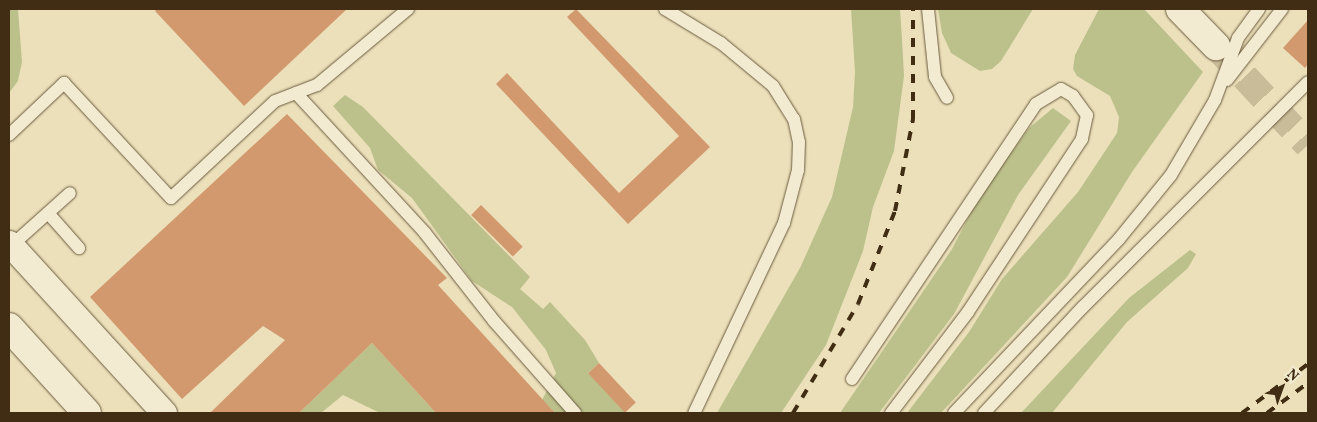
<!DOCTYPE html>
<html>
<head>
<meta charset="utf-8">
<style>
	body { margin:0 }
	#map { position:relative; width:1317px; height:422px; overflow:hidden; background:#ebe0ba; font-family:Vollkorn,serif }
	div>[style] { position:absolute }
	.green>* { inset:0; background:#bcc18c }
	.building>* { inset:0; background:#d3996e; transform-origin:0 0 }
	.secondary-tunnel>* { height:28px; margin-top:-14px; transform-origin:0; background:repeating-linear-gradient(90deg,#c9bc99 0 28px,transparent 0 42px) }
	.roads { filter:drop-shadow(0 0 1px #6b5a3d) drop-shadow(0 0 1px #6b5a3d) }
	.lane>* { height:12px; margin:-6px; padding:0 6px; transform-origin:6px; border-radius:6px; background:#f2ebd2 }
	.street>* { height:25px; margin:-12.5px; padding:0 12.5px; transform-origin:12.5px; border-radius:12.5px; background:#f2ebd2 }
	.secondary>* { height:28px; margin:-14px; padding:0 14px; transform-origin:14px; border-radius:14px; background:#f2ebd2 }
	.rail>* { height:4px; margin-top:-2px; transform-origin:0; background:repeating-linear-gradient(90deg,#402d13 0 9px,transparent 0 18px) }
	span { translate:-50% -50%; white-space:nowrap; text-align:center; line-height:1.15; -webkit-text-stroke:4px #f2ebd2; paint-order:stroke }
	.frame { position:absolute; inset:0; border:10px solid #402d13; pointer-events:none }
	.north { position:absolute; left:1257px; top:362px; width:50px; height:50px; -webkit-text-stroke:4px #f2ebd2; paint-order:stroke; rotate:42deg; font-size:14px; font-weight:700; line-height:20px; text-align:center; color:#402d13 }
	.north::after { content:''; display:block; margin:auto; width:18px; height:22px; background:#402d13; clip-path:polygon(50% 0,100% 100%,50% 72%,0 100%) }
</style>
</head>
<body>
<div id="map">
	<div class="green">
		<div style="clip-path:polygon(9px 9px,18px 9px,22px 62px,18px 81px,9px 93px)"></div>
		<div style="clip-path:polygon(851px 9px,900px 9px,902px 39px,904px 76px,894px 151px,873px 207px,863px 251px,826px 345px,781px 413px,717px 413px,800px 268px,832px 197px,853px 107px,855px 72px)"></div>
		<div style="clip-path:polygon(938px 9px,1033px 9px,1001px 61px,992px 69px,980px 71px,951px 53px,942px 33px)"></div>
		<div style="clip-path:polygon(1099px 9px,1144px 9px,1203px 72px,1132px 172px,1067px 277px,941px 413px,907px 413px,969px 332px,1002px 279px,1078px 192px,1117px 133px,1119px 117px,1110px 96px,1077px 76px,1073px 69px,1075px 55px)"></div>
		<div style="clip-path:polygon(345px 95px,363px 107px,530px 277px,520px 289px,543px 309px,550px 302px,585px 340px,599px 363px,588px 373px,626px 413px,555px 413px,542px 400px,556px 373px,546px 350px,512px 307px,472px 281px,412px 198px,378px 170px,370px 148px,333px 106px)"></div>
		<div style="clip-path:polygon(1053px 108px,1071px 121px,1018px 195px,954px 314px,879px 413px,840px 413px,952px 249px,978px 199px,1029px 128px)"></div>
		<div style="clip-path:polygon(1190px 250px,1196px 254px,1188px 268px,1127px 322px,1052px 413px,1021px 413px,1129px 298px)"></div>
		<div style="clip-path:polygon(372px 343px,436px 413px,380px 413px,343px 395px,321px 413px,299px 413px)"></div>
	</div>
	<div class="building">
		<div style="clip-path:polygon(157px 9px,347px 9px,244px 106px,155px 11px)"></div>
		<div style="clip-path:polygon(576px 9px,710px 147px,628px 224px,496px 84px,507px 73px,619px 193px,679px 136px,567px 17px)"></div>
		<div style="clip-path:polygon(1308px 20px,1308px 64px,1305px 68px,1283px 48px)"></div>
		<div style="clip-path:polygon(287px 114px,447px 278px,438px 285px,555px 413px,436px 413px,372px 343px,299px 413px,210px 413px,285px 340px,263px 326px,182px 399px,90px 297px)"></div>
		<div style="left:481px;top:205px;width:59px;height:14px;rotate:45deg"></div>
		<div style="left:599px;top:363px;width:54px;height:15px;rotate:47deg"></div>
	</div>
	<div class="secondary-tunnel">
		<div style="left:1216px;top:46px;width:135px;rotate:47.1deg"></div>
	</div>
	<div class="roads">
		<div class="lane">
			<div style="left:665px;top:9px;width:66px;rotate:31.3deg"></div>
			<div style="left:721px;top:43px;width:67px;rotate:39.6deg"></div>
			<div style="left:773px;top:86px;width:39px;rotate:58deg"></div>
			<div style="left:794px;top:119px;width:24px;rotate:78deg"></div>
			<div style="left:799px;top:142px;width:28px;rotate:92deg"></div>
			<div style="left:798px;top:170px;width:55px;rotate:104.8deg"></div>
			<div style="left:784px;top:223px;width:210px;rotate:115.3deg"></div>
			<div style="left:928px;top:9px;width:68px;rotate:84.1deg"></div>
			<div style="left:935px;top:77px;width:24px;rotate:60deg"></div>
			<div style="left:1227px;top:80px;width:90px;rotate:-52.2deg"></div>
			<div style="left:296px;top:93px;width:190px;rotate:47.3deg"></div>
			<div style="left:425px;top:233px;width:112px;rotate:51.9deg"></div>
			<div style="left:494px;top:321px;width:123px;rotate:48.6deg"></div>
			<div style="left:9px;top:135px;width:76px;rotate:-43.4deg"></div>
			<div style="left:64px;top:83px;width:157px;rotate:47.1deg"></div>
			<div style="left:171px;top:198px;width:142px;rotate:-43deg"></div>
			<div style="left:275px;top:101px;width:45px;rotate:-20.9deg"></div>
			<div style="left:317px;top:85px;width:119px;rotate:-39.9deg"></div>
			<div style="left:48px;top:213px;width:47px;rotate:48.5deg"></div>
			<div style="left:11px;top:246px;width:79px;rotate:-41.9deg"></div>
			<div style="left:852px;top:379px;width:331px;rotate:-56.2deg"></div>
			<div style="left:1036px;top:104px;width:29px;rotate:-31deg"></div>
			<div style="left:1061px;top:89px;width:14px;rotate:30deg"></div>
			<div style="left:1073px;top:96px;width:24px;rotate:54deg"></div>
			<div style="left:1087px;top:115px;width:25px;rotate:102deg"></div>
			<div style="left:1082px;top:139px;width:207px;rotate:123.4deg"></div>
			<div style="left:968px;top:312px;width:127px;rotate:127.3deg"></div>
			<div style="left:954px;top:413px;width:240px;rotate:-46.5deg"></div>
			<div style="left:1119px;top:239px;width:82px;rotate:-50.9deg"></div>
			<div style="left:1171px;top:175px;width:87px;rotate:-59.6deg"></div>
			<div style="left:1215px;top:100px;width:66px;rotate:-69.6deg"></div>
			<div style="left:1238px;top:38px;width:36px;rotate:-54deg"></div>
			<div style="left:984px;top:413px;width:145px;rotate:-47deg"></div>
			<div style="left:1083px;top:307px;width:318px;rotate:-45deg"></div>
		</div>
		<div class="street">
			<div style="left:9px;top:243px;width:230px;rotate:47.6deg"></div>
		</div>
		<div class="secondary">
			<div style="left:1180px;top:9px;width:52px;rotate:45.8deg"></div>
			<div style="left:9px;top:327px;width:116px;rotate:47.8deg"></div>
		</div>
	</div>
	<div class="rail">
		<div style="left:793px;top:413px;width:127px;rotate:-59.2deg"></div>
		<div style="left:858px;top:304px;width:100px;rotate:-68.3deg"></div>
		<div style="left:895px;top:211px;width:94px;rotate:-78.9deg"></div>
		<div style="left:913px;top:119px;width:110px;rotate:-90deg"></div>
		<div style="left:1242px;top:413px;width:82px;rotate:-36.6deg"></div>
		<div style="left:1267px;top:413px;width:51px;rotate:-36.2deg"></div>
	</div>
	<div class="frame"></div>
	<div class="north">N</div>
</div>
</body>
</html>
